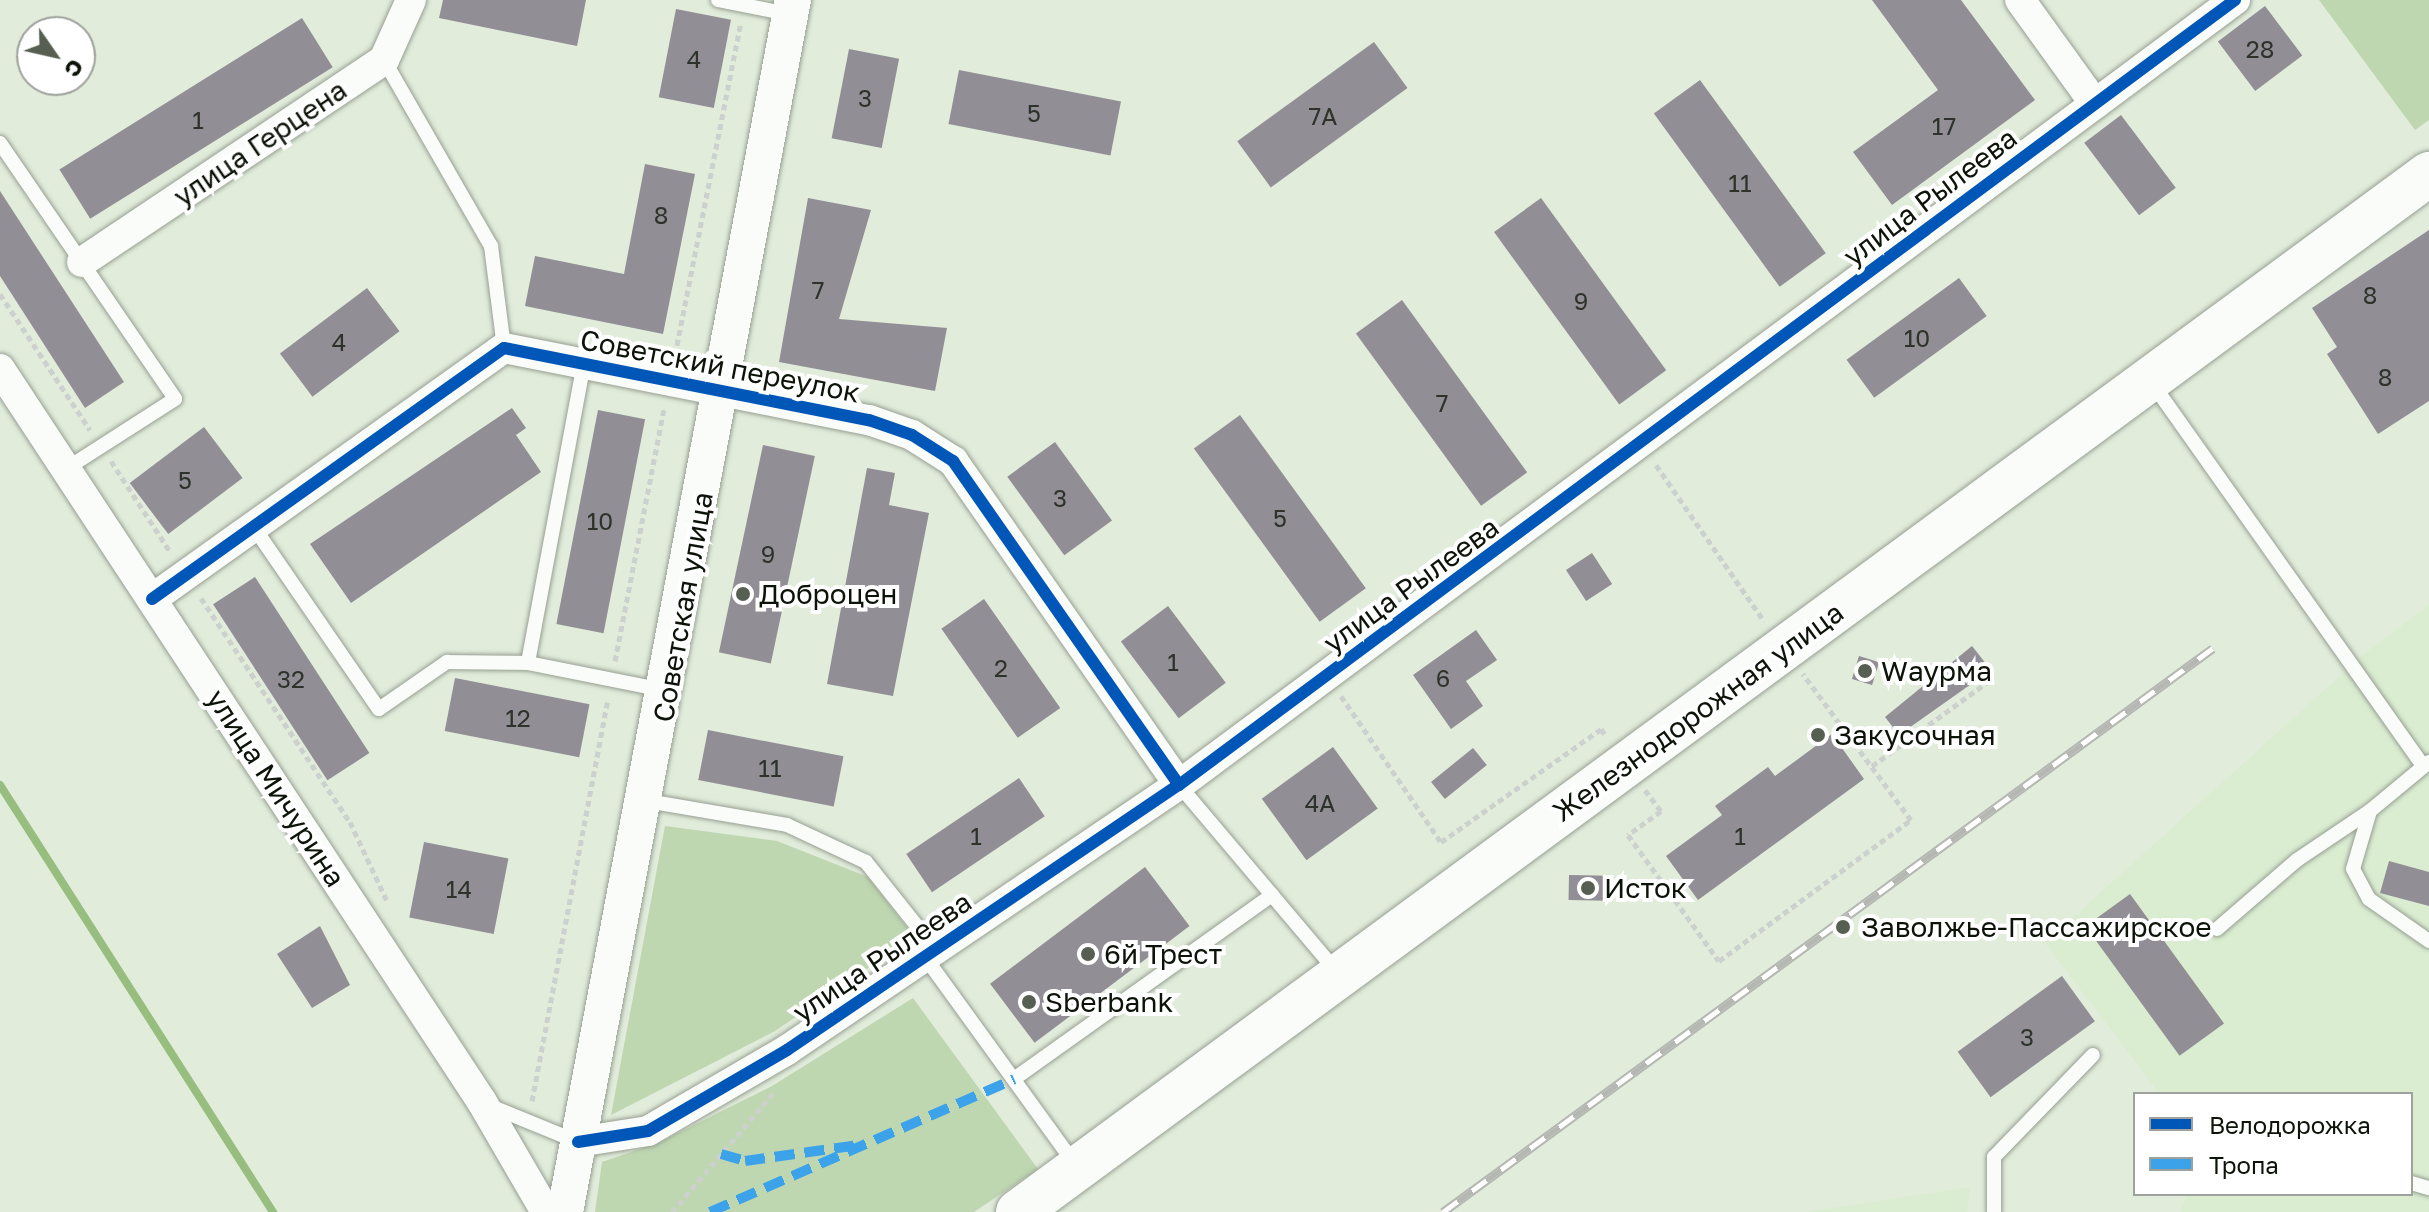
<!DOCTYPE html>
<html>
<head>
<meta charset="utf-8">
<style>
	body { margin:0 }
	#map { position:relative; width:2429px; height:1212px; overflow:hidden; background:#e1ecdb; font-family:"Golos Text",sans-serif }
	div>[style] { position:absolute }
	.built>* { inset:0; background:#daedd1 }
	.green>* { inset:0; background:#bed7b0 }
	.stream>* { height:8px; margin:-4px; padding:0 4px; transform-origin:4px; border-radius:4px; background:#97bd7f }
	.building>* { inset:0; background:#918e95; transform-origin:0 0 }
	.path>* { height:5px; margin-top:-2.5px; transform-origin:0; background:repeating-linear-gradient(90deg,#cdd1cd 0 6px,transparent 0 10px) }
	.roads { filter:drop-shadow(0 0 2px #979f92) drop-shadow(0 0 2px #979f92) }
	.service>* { height:14px; margin:-7px; padding:0 7px; transform-origin:7px; border-radius:7px; background:#fafcfa }
	.minor>* { height:30px; margin:-15px; padding:0 15px; transform-origin:15px; border-radius:15px; background:#fafcfa }
	.tertiary>* { height:36px; margin:-18px; padding:0 18px; transform-origin:18px; border-radius:18px; background:#fafcfa }
	.primary>* { height:44px; margin:-22px; padding:0 22px; transform-origin:22px; border-radius:22px; background:#fafcfa }
	.rail>* { height:9px; margin-top:-4.5px; transform-origin:0; background:repeating-linear-gradient(90deg,#fff 0 18px,#b5b7b3 0 36px); box-sizing:border-box; border-block:2px solid #b5b7b3 }
	.quiet>* { height:10px; margin-top:-5px; transform-origin:0; background:repeating-linear-gradient(90deg,#3ca2e9 0 20px,transparent 0 30px) }
	.cycleway>* { height:12px; margin:-6px; padding:0 6px; transform-origin:6px; border-radius:6px; background:#0057b8 }
	.dots>* { width:22px; height:22px; translate:-50% -50%; box-sizing:border-box; border:4px solid #fff; border-radius:50% }
	span { translate:-50% -50%; white-space:nowrap; text-align:center; line-height:1.15; -webkit-text-stroke:8px #fff; paint-order:stroke }
	.number-label { font-size:24px; color:#2d322b }
	.number-label span { -webkit-text-stroke-width:0 }
	.street-label { font-size:28px; color:#0c1308 }
	.poi-label { font-size:28px; color:#0c1308 }
	.left { translate:0 -50%; text-align:left }
	.legend { position:absolute; left:2133px; top:1092px; width:280px; height:104px; box-sizing:border-box; background:#fff; border:2px solid #9ea19c; margin:0; padding:10px 14px; list-style:none; font-size:24px; color:#0c1308 }
	.legend li { display:flex; align-items:center; gap:16px; height:40px }
	.legend b { width:40px; border:2px solid #9ea19c }
	.north { position:absolute; left:16px; top:16px; width:80px; height:80px; box-sizing:border-box; background:#fff; border:2px solid #9ea19c; border-radius:50%; rotate:124deg; font-size:22px; font-weight:700; line-height:32px; text-align:center; color:#0c1308 }
	.north::after { content:''; display:block; margin:auto; width:28px; height:36px; background:#575f52; clip-path:polygon(50% 0,100% 100%,50% 72%,0 100%) }
</style>
</head>
<body>
<div id="map">
	<div class="built">
		<div style="clip-path:polygon(2429px 605px,2429px 1212px,2180px 1212px,2187px 1194px,2411px 1194px,2411px 1094px,2160px 1094px,2045px 943px,2363px 655px)"></div>
		<div style="clip-path:polygon(1970px 1187px,1967px 1212px,1806px 1212px)"></div>
	</div>
	<div class="green">
		<div style="clip-path:polygon(2319px 0,2429px 0,2429px 120px,2415px 130px)"></div>
		<div style="clip-path:polygon(665px 826px,777px 841px,868px 877px,914px 937px,775px 1031px,611px 1115px)"></div>
		<div style="clip-path:polygon(913px 998px,1038px 1169px,974px 1212px,595px 1212px,602px 1162px,660px 1142px,772px 1086px)"></div>
	</div>
	<div class="stream">
		<div style="left:0;top:785px;width:507px;rotate:57.41deg"></div>
	</div>
	<div class="building">
		<div style="clip-path:polygon(443px 0,586px 0,577px 46px,439px 18px)"></div>
		<div style="clip-path:polygon(1872px 0,1961px 0,2035px 100px,1892px 205px,1853px 152px,1938px 90px)"></div>
		<div style="left:2265px;top:6px;width:62px;height:59px;rotate:53deg"></div>
		<div style="left:676px;top:9px;width:56px;height:90px;rotate:11deg"></div>
		<div style="left:302px;top:18px;width:58px;height:286px;rotate:58deg"></div>
		<div style="left:1374px;top:42px;width:57px;height:169px;rotate:54deg"></div>
		<div style="left:849px;top:49px;width:51px;height:91px;rotate:11deg"></div>
		<div style="left:959px;top:70px;width:165px;height:55px;rotate:11deg"></div>
		<div style="left:1700px;top:80px;width:214px;height:57px;rotate:54deg"></div>
		<div style="left:2121px;top:115px;width:91px;height:46px;rotate:53deg"></div>
		<div style="clip-path:polygon(645px 164px,695px 174px,663px 334px,525px 306px,535px 256px,624px 274px)"></div>
		<div style="clip-path:polygon(0 191px,124px 382px,85px 408px,0 276px)"></div>
		<div style="clip-path:polygon(808px 198px,871px 210px,839px 319px,947px 328px,935px 391px,779px 362px)"></div>
		<div style="left:1541px;top:198px;width:213px;height:58px;rotate:54deg"></div>
		<div style="clip-path:polygon(2429px 230px,2429px 401px,2378px 434px,2327px 354px,2337px 347px,2312px 308px)"></div>
		<div style="left:1959px;top:278px;width:47px;height:139px;rotate:54deg"></div>
		<div style="left:367px;top:288px;width:54px;height:109px;rotate:53deg"></div>
		<div style="left:1402px;top:300px;width:213px;height:57px;rotate:54deg"></div>
		<div style="clip-path:polygon(512px 408px,526px 428px,516px 435px,541px 472px,351px 603px,310px 544px)"></div>
		<div style="left:598px;top:410px;width:48px;height:218px;rotate:11deg"></div>
		<div style="left:1240px;top:415px;width:214px;height:57px;rotate:54deg"></div>
		<div style="left:204px;top:427px;width:64px;height:93px;rotate:53deg"></div>
		<div style="left:1055px;top:442px;width:97px;height:59px;rotate:54deg"></div>
		<div style="left:763px;top:445px;width:53px;height:212px;rotate:12deg"></div>
		<div style="clip-path:polygon(867px 468px,895px 473px,889px 505px,929px 513px,893px 696px,827px 684px)"></div>
		<div style="left:1592px;top:553px;width:37px;height:31px;rotate:57deg"></div>
		<div style="left:255px;top:577px;width:210px;height:50px;rotate:57deg"></div>
		<div style="left:984px;top:599px;width:133px;height:52px;rotate:55deg"></div>
		<div style="left:1168px;top:606px;width:96px;height:59px;rotate:53deg"></div>
		<div style="clip-path:polygon(1476px 630px,1497px 660px,1466px 681px,1483px 706px,1451px 729px,1413px 675px)"></div>
		<div style="clip-path:polygon(1972px 646px,1991px 670px,1899px 735px,1885px 717px)"></div>
		<div style="left:1859px;top:656px;width:21px;height:24px;rotate:17deg"></div>
		<div style="left:455px;top:678px;width:137px;height:54px;rotate:11deg"></div>
		<div style="left:708px;top:730px;width:138px;height:51px;rotate:11deg"></div>
		<div style="clip-path:polygon(1832px 734px,1864px 779px,1698px 900px,1666px 856px,1722px 815px,1715px 806px,1768px 767px,1775px 776px)"></div>
		<div style="left:1333px;top:747px;width:76px;height:88px;rotate:54deg"></div>
		<div style="left:1473px;top:748px;width:22px;height:54px;rotate:51deg"></div>
		<div style="left:1019px;top:778px;width:46px;height:136px;rotate:56deg"></div>
		<div style="left:424px;top:842px;width:86px;height:77px;rotate:11deg"></div>
		<div style="clip-path:polygon(2389px 861px,2429px 872px,2429px 906px,2380px 893px)"></div>
		<div style="left:1145px;top:867px;width:74px;height:194px;rotate:53deg"></div>
		<div style="left:1569px;top:875px;width:39px;height:25px;rotate:1deg"></div>
		<div style="left:2130px;top:894px;width:160px;height:55px;rotate:54deg"></div>
		<div style="clip-path:polygon(320px 926px,350px 985px,312px 1008px,277px 954px)"></div>
		<div style="left:2062px;top:976px;width:56px;height:129px;rotate:54deg"></div>
	</div>
	<div class="path">
		<div style="left:0;top:294px;width:163px;rotate:56.5deg"></div>
		<div style="left:675px;top:355px;width:338px;rotate:-78.8deg"></div>
		<div style="left:111px;top:461px;width:110px;rotate:56.9deg"></div>
		<div style="left:1656px;top:465px;width:190px;rotate:55.3deg"></div>
		<div style="left:201px;top:598px;width:269px;rotate:56.4deg"></div>
		<div style="left:350px;top:822px;width:89px;rotate:64.9deg"></div>
		<div style="left:615px;top:661px;width:258px;rotate:-79deg"></div>
		<div style="left:1341px;top:696px;width:177px;rotate:55.6deg"></div>
		<div style="left:1441px;top:842px;width:196px;rotate:-35.2deg"></div>
		<div style="left:1601px;top:729px;width:9px;rotate:54deg"></div>
		<div style="left:1872px;top:766px;width:145px;rotate:-36deg"></div>
		<div style="left:1645px;top:790px;width:26px;rotate:53deg"></div>
		<div style="left:1661px;top:811px;width:41px;rotate:144deg"></div>
		<div style="left:1628px;top:835px;width:155px;rotate:54.2deg"></div>
		<div style="left:1719px;top:961px;width:238px;rotate:-36.3deg"></div>
		<div style="left:1911px;top:820px;width:182px;rotate:-126.5deg"></div>
		<div style="left:532px;top:1101px;width:409px;rotate:-79.3deg"></div>
		<div style="left:672px;top:1212px;width:160px;rotate:-49.6deg"></div>
	</div>
	<div class="roads">
		<div class="service">
			<div style="left:718px;top:0;width:72px;rotate:11.2deg"></div>
			<div style="left:384px;top:60px;width:215px;rotate:60.1deg"></div>
			<div style="left:491px;top:246px;width:103px;rotate:82.7deg"></div>
			<div style="left:0;top:143px;width:310px;rotate:55.6deg"></div>
			<div style="left:175px;top:399px;width:130px;rotate:147.3deg"></div>
			<div style="left:584px;top:363px;width:305px;rotate:100.6deg"></div>
			<div style="left:528px;top:663px;width:138px;rotate:11.3deg"></div>
			<div style="left:2152px;top:383px;width:464px;rotate:54.7deg"></div>
			<div style="left:253px;top:526px;width:222px;rotate:55.5deg"></div>
			<div style="left:379px;top:709px;width:83px;rotate:-34.7deg"></div>
			<div style="left:447px;top:662px;width:81px;rotate:0.7deg"></div>
			<div style="left:2429px;top:762px;width:77px;rotate:140.3deg"></div>
			<div style="left:2370px;top:811px;width:60px;rotate:106.3deg"></div>
			<div style="left:2353px;top:869px;width:34px;rotate:62deg"></div>
			<div style="left:2369px;top:899px;width:73px;rotate:35deg"></div>
			<div style="left:1179px;top:785px;width:243px;rotate:49.8deg"></div>
			<div style="left:647px;top:801px;width:142px;rotate:9.7deg"></div>
			<div style="left:787px;top:825px;width:87px;rotate:25.1deg"></div>
			<div style="left:866px;top:862px;width:112px;rotate:51.5deg"></div>
			<div style="left:2217px;top:929px;width:106px;rotate:-40.8deg"></div>
			<div style="left:2297px;top:860px;width:88px;rotate:-33.9deg"></div>
			<div style="left:925px;top:957px;width:256px;rotate:54.1deg"></div>
			<div style="left:1014px;top:1079px;width:317px;rotate:-35.5deg"></div>
			<div style="left:490px;top:1106px;width:95px;rotate:22.2deg"></div>
			<div style="left:2411px;top:1183px;width:19px;rotate:16deg"></div>
			<div style="left:1994px;top:1212px;width:55px;rotate:-90deg"></div>
			<div style="left:1994px;top:1157px;width:142px;rotate:-45.9deg"></div>
		</div>
		<div class="minor">
			<div style="left:2020px;top:0;width:128px;rotate:54.2deg"></div>
			<div style="left:82px;top:262px;width:363px;rotate:-33.8deg"></div>
			<div style="left:384px;top:60px;width:66px;rotate:-65.8deg"></div>
			<div style="left:0;top:369px;width:877px;rotate:56.67deg"></div>
			<div style="left:482px;top:1102px;width:127px;rotate:59.8deg"></div>
			<div style="left:152px;top:599px;width:432px;rotate:-35.5deg"></div>
			<div style="left:504px;top:348px;width:372px;rotate:11.2deg"></div>
			<div style="left:869px;top:420px;width:46px;rotate:19.2deg"></div>
			<div style="left:912px;top:435px;width:49px;rotate:32.4deg"></div>
			<div style="left:953px;top:461px;width:395px;rotate:55.1deg"></div>
			<div style="left:578px;top:1142px;width:71px;rotate:-8.9deg"></div>
			<div style="left:648px;top:1131px;width:161px;rotate:-30.2deg"></div>
			<div style="left:787px;top:1050px;width:473px;rotate:-34.1deg"></div>
			<div style="left:1179px;top:785px;width:1316px;rotate:-36.63deg"></div>
		</div>
		<div class="tertiary">
			<div style="left:565px;top:1212px;width:1233px;rotate:-79.35deg"></div>
		</div>
		<div class="primary">
			<div style="left:1018px;top:1212px;width:1752px;rotate:-36.34deg"></div>
		</div>
	</div>
	<div class="rail">
		<div style="left:1443px;top:1212px;width:954px;rotate:-36.22deg"></div>
	</div>
	<div class="quiet">
		<div style="left:721px;top:1154px;width:25px;rotate:16deg"></div>
		<div style="left:745px;top:1161px;width:115px;rotate:-8deg"></div>
		<div style="left:710px;top:1212px;width:332px;rotate:-23.6deg"></div>
	</div>
	<div class="cycleway">
		<div style="left:152px;top:599px;width:432px;rotate:-35.5deg"></div>
		<div style="left:504px;top:348px;width:372px;rotate:11.2deg"></div>
		<div style="left:869px;top:420px;width:46px;rotate:19.2deg"></div>
		<div style="left:912px;top:435px;width:49px;rotate:32.4deg"></div>
		<div style="left:953px;top:461px;width:395px;rotate:55.1deg"></div>
		<div style="left:578px;top:1142px;width:71px;rotate:-8.9deg"></div>
		<div style="left:648px;top:1131px;width:161px;rotate:-30.2deg"></div>
		<div style="left:787px;top:1050px;width:473px;rotate:-34.1deg"></div>
		<div style="left:1179px;top:785px;width:1316px;rotate:-36.63deg"></div>
	</div>
	<div class="dots">
		<div style="left:743px;top:594px;background:#575f52"></div>
		<div style="left:1865px;top:671px;background:#575f52"></div>
		<div style="left:1818px;top:735px;background:#575f52"></div>
		<div style="left:1588px;top:888px;background:#575f52"></div>
		<div style="left:1843px;top:927px;background:#575f52"></div>
		<div style="left:1088px;top:954px;background:#575f52"></div>
		<div style="left:1029px;top:1002px;background:#575f52"></div>
	</div>
	<div class="number-label">
		<span style="left:2260px;top:49px">28</span>
		<span style="left:694px;top:59px">4</span>
		<span style="left:865px;top:98px">3</span>
		<span style="left:1034px;top:113px">5</span>
		<span style="left:1323px;top:116px">7А</span>
		<span style="left:198px;top:120px">1</span>
		<span style="left:1944px;top:126px">17</span>
		<span style="left:1740px;top:183px">11</span>
		<span style="left:661px;top:215px">8</span>
		<span style="left:818px;top:290px">7</span>
		<span style="left:2370px;top:295px">8</span>
		<span style="left:1581px;top:301px">9</span>
		<span style="left:1917px;top:338px">10</span>
		<span style="left:339px;top:342px">4</span>
		<span style="left:2385px;top:377px">8</span>
		<span style="left:1442px;top:403px">7</span>
		<span style="left:185px;top:480px">5</span>
		<span style="left:1060px;top:498px">3</span>
		<span style="left:1280px;top:518px">5</span>
		<span style="left:600px;top:521px">10</span>
		<span style="left:768px;top:554px">9</span>
		<span style="left:1173px;top:662px">1</span>
		<span style="left:1001px;top:668px">2</span>
		<span style="left:1443px;top:678px">6</span>
		<span style="left:291px;top:679px">32</span>
		<span style="left:518px;top:718px">12</span>
		<span style="left:770px;top:768px">11</span>
		<span style="left:1320px;top:803px">4А</span>
		<span style="left:976px;top:836px">1</span>
		<span style="left:1740px;top:836px">1</span>
		<span style="left:459px;top:889px">14</span>
		<span style="left:2027px;top:1037px">3</span>
	</div>
	<div class="street-label">
		<span style="left:260px;top:143px;rotate:-34deg">улица Герцена</span>
		<span style="left:1930px;top:197px;rotate:-37deg">улица Рылеева</span>
		<span style="left:720px;top:366px;rotate:11deg">Советский переулок</span>
		<span style="left:1411px;top:585px;rotate:-36deg">улица Рылеева</span>
		<span style="left:683px;top:607px;rotate:-80deg">Советская улица</span>
		<span style="left:1698px;top:712px;rotate:-36deg">Железнодорожная улица</span>
		<span style="left:276px;top:788px;rotate:57deg">улица Мичурина</span>
		<span style="left:882px;top:957px;rotate:-34deg">улица Рылеева</span>
	</div>
	<div class="poi-label">
		<span class="left" style="left:759px;top:594px">Доброцен</span>
		<span class="left" style="left:1881px;top:671px">Wаурма</span>
		<span class="left" style="left:1834px;top:735px">Закусочная</span>
		<span class="left" style="left:1604px;top:888px">Исток</span>
		<span class="left" style="left:1861px;top:927px">Заволжье-Пассажирское</span>
		<span class="left" style="left:1104px;top:954px">6й Трест</span>
		<span class="left" style="left:1045px;top:1002px">Sberbank</span>
	</div>
	<ul class="legend">
	<li><b style="height:10px;background:#0057b8"></b>Велодорожка</li>
	<li><b style="height:10px;background:#3ca2e9"></b>Тропа</li>
	</ul>
	<div class="north">С</div>
</div>
</body>
</html>
